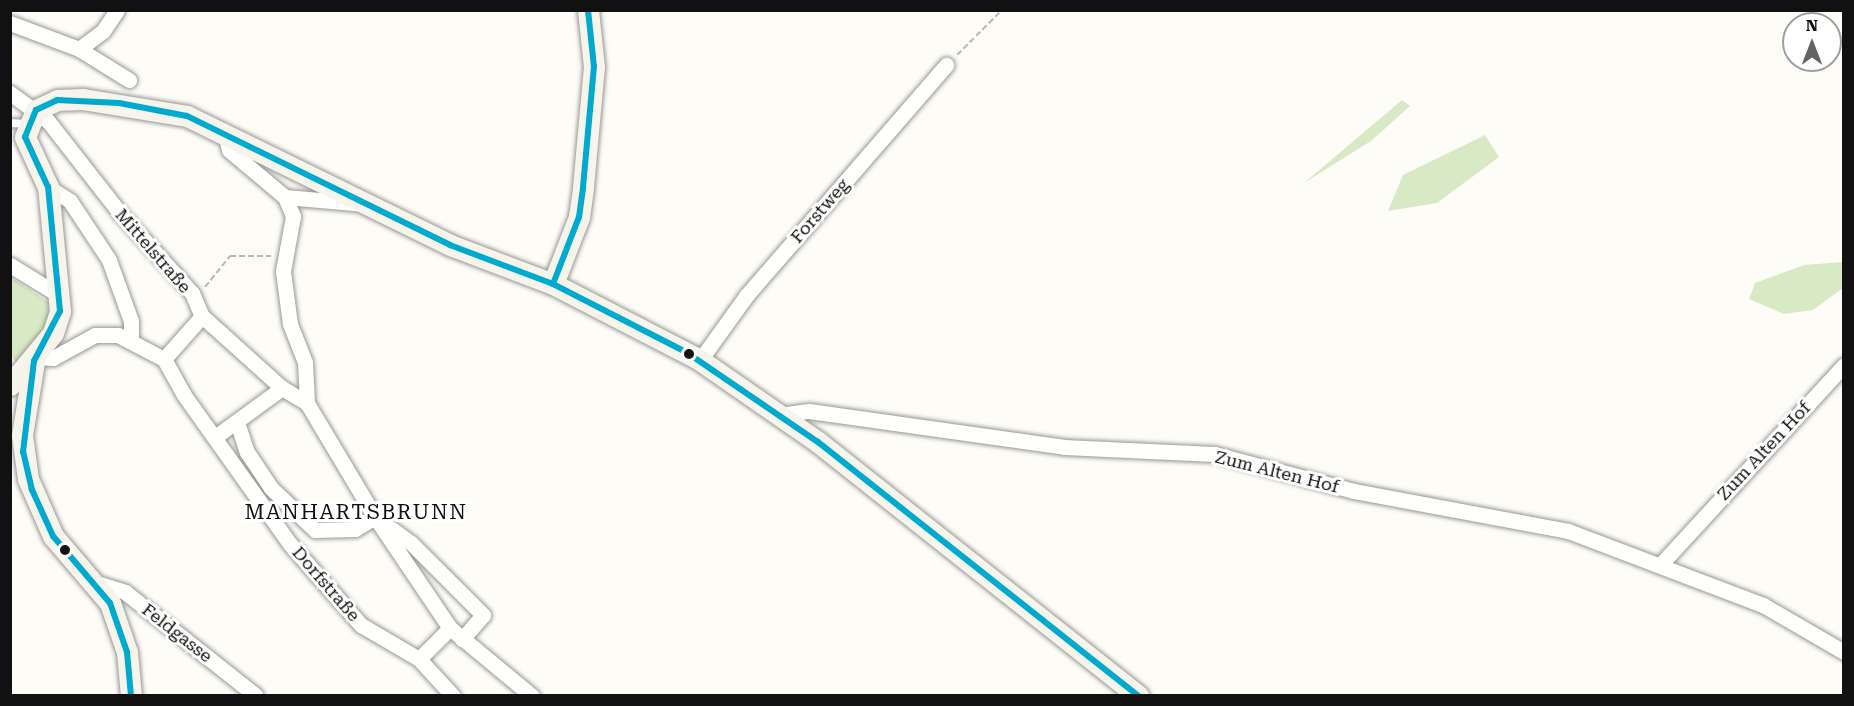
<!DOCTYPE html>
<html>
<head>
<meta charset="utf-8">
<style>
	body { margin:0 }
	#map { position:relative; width:1854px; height:706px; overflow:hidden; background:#fdfcf7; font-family:"Roboto Serif",serif }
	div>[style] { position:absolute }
	.forest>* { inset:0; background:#d8eac5 }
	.path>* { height:2px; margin-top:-1px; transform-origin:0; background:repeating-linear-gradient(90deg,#b9b9b8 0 6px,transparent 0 9px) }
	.roads { filter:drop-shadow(0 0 2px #979795) drop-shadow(0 0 2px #979795) }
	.lane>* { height:8px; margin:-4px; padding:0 4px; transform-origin:4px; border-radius:4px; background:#fffffe }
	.street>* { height:15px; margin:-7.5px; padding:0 7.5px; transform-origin:7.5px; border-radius:7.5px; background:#fffffe }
	.secondary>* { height:21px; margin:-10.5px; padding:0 10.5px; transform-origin:10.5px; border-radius:10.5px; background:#f6f4eb }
	.bus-1>* { height:6px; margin:-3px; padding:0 3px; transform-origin:3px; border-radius:3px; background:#00a9ce }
	.dots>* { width:16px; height:16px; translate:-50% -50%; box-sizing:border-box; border:3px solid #fff; border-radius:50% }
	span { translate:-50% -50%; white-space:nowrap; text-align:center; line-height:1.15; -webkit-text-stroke:6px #fff; paint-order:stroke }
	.street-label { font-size:18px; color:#111 }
	.quarter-label { font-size:21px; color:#111; letter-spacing:1.5px }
	.frame { position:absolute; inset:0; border:12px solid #111; pointer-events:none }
	.north { position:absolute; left:1782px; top:12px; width:60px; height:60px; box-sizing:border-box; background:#fff; border:2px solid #a0a0a0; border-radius:50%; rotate:0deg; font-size:16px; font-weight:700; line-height:24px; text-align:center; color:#111 }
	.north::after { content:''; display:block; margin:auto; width:21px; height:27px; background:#646362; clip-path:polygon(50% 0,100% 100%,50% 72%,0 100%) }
</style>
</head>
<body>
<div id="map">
	<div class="forest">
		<div style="clip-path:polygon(1402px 100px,1410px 106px,1371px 141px,1304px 183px)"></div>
		<div style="clip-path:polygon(1485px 135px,1499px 157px,1437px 203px,1388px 211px,1403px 175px)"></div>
		<div style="clip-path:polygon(1843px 262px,1843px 288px,1813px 310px,1784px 314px,1749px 299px,1755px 283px,1804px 265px)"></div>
		<div style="clip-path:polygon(11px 277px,48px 302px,49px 315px,38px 338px,16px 362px,11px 356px)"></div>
	</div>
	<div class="path">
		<div style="left:957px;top:55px;width:64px;rotate:-45deg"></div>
		<div style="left:205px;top:287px;width:40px;rotate:-51deg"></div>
		<div style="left:230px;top:256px;width:41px"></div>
	</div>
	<div class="roads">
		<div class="lane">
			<div style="left:10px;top:123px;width:17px;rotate:3deg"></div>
		</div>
		<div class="street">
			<div style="left:10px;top:23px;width:74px;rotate:20.6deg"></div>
			<div style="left:79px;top:49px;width:30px;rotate:-37deg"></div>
			<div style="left:103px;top:31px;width:25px;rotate:-56deg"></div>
			<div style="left:79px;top:49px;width:59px;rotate:31.8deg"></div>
			<div style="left:10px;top:93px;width:47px;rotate:36.4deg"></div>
			<div style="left:48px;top:121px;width:115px;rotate:52deg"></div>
			<div style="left:119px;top:212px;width:109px;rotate:48deg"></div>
			<div style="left:192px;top:293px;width:25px;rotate:67deg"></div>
			<div style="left:202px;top:316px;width:108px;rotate:42deg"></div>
			<div style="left:282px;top:388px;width:29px;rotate:31deg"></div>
			<div style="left:307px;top:403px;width:133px;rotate:59.2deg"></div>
			<div style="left:375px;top:517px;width:134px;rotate:56deg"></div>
			<div style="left:450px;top:628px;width:107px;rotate:39.7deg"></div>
			<div style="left:226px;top:137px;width:13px;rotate:77deg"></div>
			<div style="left:229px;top:150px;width:73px;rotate:40deg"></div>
			<div style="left:285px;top:197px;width:81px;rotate:4.9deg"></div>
			<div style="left:48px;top:187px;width:26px;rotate:32deg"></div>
			<div style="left:70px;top:201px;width:71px;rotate:56.5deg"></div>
			<div style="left:109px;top:260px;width:65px;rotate:70.2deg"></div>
			<div style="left:131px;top:321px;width:17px;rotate:90deg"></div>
			<div style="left:285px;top:197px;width:21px;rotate:67deg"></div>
			<div style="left:293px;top:216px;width:56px;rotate:100.3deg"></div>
			<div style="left:283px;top:271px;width:53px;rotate:82.5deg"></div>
			<div style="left:290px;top:324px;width:41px;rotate:68.5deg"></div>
			<div style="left:305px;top:362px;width:41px;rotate:87.2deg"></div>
			<div style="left:10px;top:265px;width:57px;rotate:31.5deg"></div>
			<div style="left:37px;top:357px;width:16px;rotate:4deg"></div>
			<div style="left:53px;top:358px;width:48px;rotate:-28.7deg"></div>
			<div style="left:95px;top:335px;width:23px"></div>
			<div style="left:118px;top:335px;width:52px;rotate:27.6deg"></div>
			<div style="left:164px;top:359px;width:41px;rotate:60.9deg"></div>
			<div style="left:184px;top:395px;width:183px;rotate:54.6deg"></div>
			<div style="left:290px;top:544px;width:108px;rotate:48.8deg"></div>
			<div style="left:361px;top:625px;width:67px;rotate:30.4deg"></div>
			<div style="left:419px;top:659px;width:50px;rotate:47.4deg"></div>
			<div style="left:164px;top:359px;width:57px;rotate:-48.5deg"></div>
			<div style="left:700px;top:360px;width:79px;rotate:-54.3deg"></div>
			<div style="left:746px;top:296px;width:306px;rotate:-49.1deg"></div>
			<div style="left:779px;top:415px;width:30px;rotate:-8deg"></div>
			<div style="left:809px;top:411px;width:258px;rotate:8deg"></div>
			<div style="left:1064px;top:447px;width:150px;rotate:2.7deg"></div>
			<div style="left:1214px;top:454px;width:145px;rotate:14.8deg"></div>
			<div style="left:1354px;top:491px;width:218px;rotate:10.6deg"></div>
			<div style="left:1568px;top:531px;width:209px;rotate:20.8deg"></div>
			<div style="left:1763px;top:605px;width:94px;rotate:30.1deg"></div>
			<div style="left:237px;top:422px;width:32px;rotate:72deg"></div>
			<div style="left:247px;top:452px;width:43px;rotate:56.3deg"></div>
			<div style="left:271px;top:488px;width:61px;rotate:43.7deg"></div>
			<div style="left:315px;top:530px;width:40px;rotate:-1.4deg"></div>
			<div style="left:355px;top:529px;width:23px;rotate:-31deg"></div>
			<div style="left:375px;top:517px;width:44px;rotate:35.8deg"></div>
			<div style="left:411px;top:543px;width:102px;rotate:45deg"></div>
			<div style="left:483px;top:615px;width:32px;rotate:131deg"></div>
			<div style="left:215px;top:437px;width:83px;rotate:-36.2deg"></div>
			<div style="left:1661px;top:564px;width:270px;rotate:-47.4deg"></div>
			<div style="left:93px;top:582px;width:34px;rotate:17deg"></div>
			<div style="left:125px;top:592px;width:167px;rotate:38.4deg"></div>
			<div style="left:419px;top:659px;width:44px;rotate:-45deg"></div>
		</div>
		<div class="secondary">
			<div style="left:553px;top:284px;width:72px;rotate:-68.8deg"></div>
			<div style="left:579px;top:217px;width:30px;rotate:-82deg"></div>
			<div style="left:583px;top:187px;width:121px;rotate:-84.8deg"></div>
			<div style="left:594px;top:67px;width:57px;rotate:-96deg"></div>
			<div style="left:34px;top:362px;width:74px;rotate:99.3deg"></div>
			<div style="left:22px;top:435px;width:44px;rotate:82.2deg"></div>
			<div style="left:28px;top:479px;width:62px;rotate:66.3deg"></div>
			<div style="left:53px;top:536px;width:88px;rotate:49.6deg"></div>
			<div style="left:110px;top:603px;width:52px;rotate:70.9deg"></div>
			<div style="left:127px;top:652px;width:44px;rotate:84.8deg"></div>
			<div style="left:10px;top:385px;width:67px;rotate:-50.4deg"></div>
			<div style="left:53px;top:333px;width:23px;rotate:-72deg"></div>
			<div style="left:60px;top:311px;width:125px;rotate:-95.5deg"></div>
			<div style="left:48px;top:187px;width:55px;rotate:-114.7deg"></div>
			<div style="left:25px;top:137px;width:29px;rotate:-68deg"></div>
			<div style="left:36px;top:110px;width:23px;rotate:-25deg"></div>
			<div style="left:57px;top:100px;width:26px;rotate:-2deg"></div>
			<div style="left:83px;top:99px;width:105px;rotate:9.3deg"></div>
			<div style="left:187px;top:116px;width:293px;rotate:26.1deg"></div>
			<div style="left:450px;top:245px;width:110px;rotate:20.7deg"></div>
			<div style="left:553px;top:284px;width:165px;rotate:27.3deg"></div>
			<div style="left:700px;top:360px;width:144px;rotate:34.8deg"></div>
			<div style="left:818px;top:442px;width:409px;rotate:38.4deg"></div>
		</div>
	</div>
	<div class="bus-1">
		<div style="left:553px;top:284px;width:72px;rotate:-68.8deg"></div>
		<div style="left:579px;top:217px;width:30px;rotate:-82deg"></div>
		<div style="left:583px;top:187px;width:121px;rotate:-84.8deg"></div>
		<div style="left:594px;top:67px;width:57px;rotate:-96deg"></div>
		<div style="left:131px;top:696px;width:44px;rotate:-95.2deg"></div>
		<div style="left:127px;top:652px;width:52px;rotate:-109.1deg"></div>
		<div style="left:110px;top:603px;width:88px;rotate:-130.4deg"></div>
		<div style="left:53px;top:536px;width:51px;rotate:-114.5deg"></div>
		<div style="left:32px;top:490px;width:39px;rotate:-103deg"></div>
		<div style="left:23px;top:452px;width:92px;rotate:-83.1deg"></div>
		<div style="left:34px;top:361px;width:56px;rotate:-62.5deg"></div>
		<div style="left:60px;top:311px;width:125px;rotate:-95.5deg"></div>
		<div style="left:48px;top:187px;width:55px;rotate:-114.7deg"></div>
		<div style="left:25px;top:137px;width:29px;rotate:-68deg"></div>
		<div style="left:36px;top:110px;width:23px;rotate:-25deg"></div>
		<div style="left:57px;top:100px;width:62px;rotate:2.8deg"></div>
		<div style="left:119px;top:103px;width:69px;rotate:10.8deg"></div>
		<div style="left:187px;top:116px;width:293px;rotate:26.1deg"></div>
		<div style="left:450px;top:245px;width:110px;rotate:20.7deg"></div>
		<div style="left:553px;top:284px;width:149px;rotate:27.1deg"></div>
		<div style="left:686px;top:352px;width:160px;rotate:34.3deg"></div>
		<div style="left:818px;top:442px;width:409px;rotate:38.4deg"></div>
	</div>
	<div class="dots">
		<div style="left:689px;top:354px;background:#111"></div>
		<div style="left:65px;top:550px;background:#111"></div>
	</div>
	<div class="street-label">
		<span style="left:820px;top:211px;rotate:-49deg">Forstweg</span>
		<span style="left:153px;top:251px;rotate:49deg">Mittelstraße</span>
		<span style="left:1764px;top:451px;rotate:-47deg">Zum Alten Hof</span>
		<span style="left:1277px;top:472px;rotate:14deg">Zum Alten Hof</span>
		<span style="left:326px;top:584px;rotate:49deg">Dorfstraße</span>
		<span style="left:177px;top:633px;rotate:38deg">Feldgasse</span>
	</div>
	<div class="quarter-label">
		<span style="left:356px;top:512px">MANHARTSBRUNN</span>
	</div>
	<div class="frame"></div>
	<div class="north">N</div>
</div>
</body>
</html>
